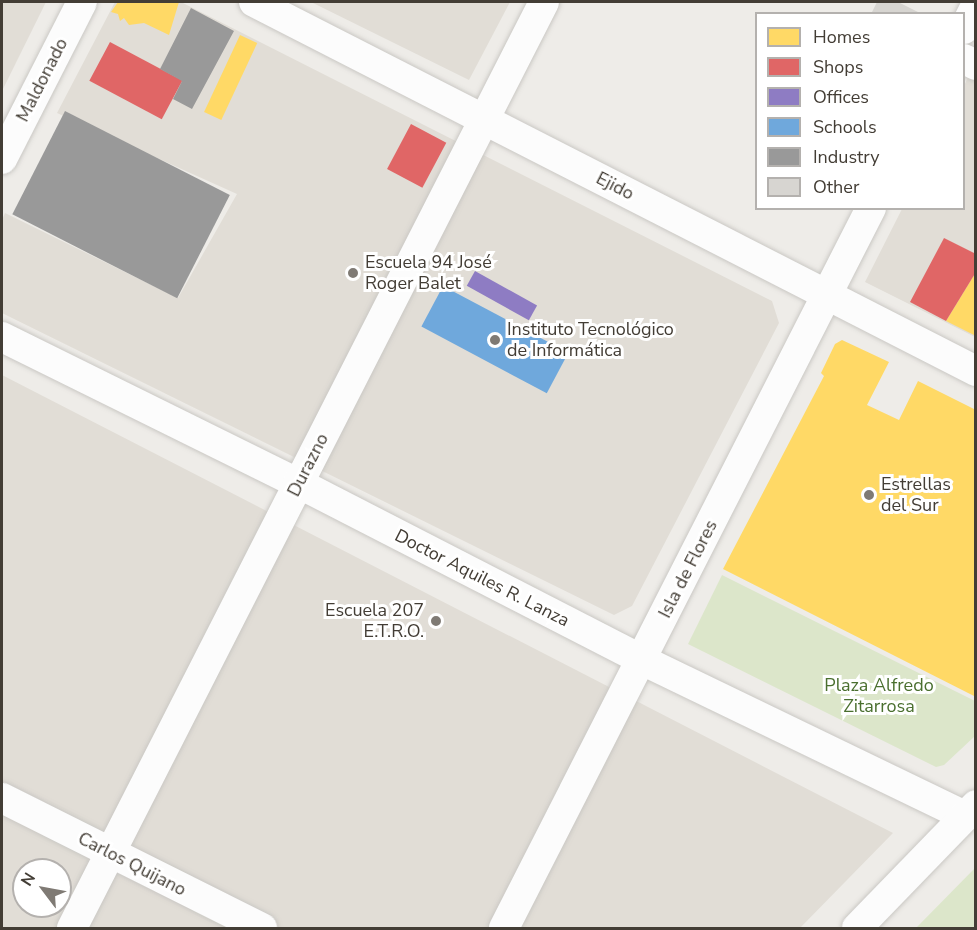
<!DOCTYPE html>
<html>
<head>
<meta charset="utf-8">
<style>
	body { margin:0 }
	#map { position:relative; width:977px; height:930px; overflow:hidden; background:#eeece8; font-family:"Nunito Sans",sans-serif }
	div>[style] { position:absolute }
	.residential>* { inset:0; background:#e1ddd6 }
	.green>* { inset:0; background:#dce6ca }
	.homes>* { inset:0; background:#ffd966; transform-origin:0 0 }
	.shops>* { inset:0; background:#e06666; transform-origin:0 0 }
	.offices>* { inset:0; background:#8e7cc3; transform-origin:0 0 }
	.schools>* { inset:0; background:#6fa8dc; transform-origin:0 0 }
	.industry>* { inset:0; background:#999; transform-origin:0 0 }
	.building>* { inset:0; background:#d7d5d1 }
	.roads { filter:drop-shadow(0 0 2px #cac8c4) drop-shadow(0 0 2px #cac8c4) }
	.minor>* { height:30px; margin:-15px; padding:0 15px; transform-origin:15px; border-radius:15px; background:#fcfcfc }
	.dots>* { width:16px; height:16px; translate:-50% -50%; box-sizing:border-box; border:3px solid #fff; border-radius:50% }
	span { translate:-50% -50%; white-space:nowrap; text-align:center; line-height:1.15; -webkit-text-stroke:6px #fff; paint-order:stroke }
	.street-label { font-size:18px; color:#433d35 }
	.poi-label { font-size:18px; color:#433d35 }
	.left { translate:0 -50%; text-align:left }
	.right { translate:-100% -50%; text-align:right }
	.park-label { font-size:18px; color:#4a6f2f }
	.frame { position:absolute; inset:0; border:3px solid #433d35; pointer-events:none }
	.legend { position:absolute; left:755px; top:12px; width:210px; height:198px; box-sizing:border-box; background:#fff; border:2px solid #b4b1ae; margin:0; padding:8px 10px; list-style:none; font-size:18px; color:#433d35 }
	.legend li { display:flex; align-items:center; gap:12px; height:30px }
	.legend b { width:30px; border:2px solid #b4b1ae }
	.north { position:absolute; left:12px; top:858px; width:60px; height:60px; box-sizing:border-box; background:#fff; border:2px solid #b4b1ae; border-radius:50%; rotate:302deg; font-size:16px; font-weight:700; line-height:24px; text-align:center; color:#433d35 }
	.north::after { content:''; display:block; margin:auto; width:21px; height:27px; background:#7f7a74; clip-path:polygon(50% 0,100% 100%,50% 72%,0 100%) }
</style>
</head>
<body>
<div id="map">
	<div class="residential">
		<div style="clip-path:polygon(2px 2px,46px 2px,2px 91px)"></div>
		<div style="clip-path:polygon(115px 2px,181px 2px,772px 301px,779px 323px,632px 606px,614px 615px,2px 313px,2px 220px,5px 213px,178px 298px,237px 194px,57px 113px)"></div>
		<div style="clip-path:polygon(311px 2px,510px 2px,469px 80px)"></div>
		<div style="clip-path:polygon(975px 62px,975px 337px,865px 282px,902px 209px,964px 208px,964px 86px)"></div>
		<div style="clip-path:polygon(evenodd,2px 375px,893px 833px,800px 928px,2px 928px,2px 375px,24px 870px,60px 870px,60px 906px,24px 906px,24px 870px)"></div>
	</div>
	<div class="green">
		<div style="clip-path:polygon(722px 575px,975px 701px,975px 736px,944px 765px,936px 767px,688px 644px)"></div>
		<div style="clip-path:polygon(975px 868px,975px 928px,916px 928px)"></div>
	</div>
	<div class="homes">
		<div style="clip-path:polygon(118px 2px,179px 2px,169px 35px,144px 23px,129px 25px,124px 18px,120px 21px,118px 14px,111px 12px)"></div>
		<div style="left:240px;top:35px;width:19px;height:85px;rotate:25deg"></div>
		<div style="clip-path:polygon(976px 272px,976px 336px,946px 321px)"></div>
		<div style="clip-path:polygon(842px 340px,889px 362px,867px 405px,899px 420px,918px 381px,976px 410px,976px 697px,723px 569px,824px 376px,821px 373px,835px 344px)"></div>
	</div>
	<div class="shops">
		<div style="left:110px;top:42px;width:82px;height:44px;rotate:28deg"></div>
		<div style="left:411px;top:124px;width:40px;height:51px;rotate:28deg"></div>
		<div style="clip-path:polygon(944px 238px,976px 254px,976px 272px,946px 321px,910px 302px)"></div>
	</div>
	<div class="offices">
		<div style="left:475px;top:271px;width:71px;height:17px;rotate:29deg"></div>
	</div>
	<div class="schools">
		<div style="left:443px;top:286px;width:142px;height:46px;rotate:28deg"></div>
	</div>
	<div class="industry">
		<div style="clip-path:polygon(191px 8px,234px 31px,192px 109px,173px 99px,182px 81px,160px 69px)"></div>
		<div style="left:65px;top:111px;width:185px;height:116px;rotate:27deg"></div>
	</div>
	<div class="building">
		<div style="clip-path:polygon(877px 2px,898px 2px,922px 14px,871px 14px)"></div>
	</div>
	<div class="roads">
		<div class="minor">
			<div style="left:254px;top:2px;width:811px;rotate:27.07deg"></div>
			<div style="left:964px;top:29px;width:27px;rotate:-63deg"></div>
			<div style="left:964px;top:59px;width:13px;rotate:27deg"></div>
			<div style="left:2px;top:159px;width:176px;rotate:-63deg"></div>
			<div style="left:2px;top:337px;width:330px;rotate:26.3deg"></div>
			<div style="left:298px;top:483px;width:387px;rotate:27.2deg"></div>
			<div style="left:642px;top:660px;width:358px;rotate:25.8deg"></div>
			<div style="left:2px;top:798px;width:291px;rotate:26.6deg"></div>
			<div style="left:72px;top:928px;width:1039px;rotate:-62.99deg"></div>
			<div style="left:504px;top:928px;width:808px;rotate:-62.99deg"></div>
			<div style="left:857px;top:928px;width:171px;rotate:-45.9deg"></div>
		</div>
	</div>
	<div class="dots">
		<div style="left:353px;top:273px;background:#7f7a74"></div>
		<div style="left:495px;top:340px;background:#7f7a74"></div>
		<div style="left:869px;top:495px;background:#7f7a74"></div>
		<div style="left:436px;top:621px;background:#7f7a74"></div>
	</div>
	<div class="street-label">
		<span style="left:42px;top:80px;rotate:-63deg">Maldonado</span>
		<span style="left:615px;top:186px;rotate:27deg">Ejido</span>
		<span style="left:308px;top:465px;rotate:-63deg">Durazno</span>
		<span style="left:688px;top:569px;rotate:-63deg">Isla de Flores</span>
		<span style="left:482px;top:578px;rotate:27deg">Doctor Aquiles R. Lanza</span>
		<span style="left:132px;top:864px;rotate:27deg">Carlos Quijano</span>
	</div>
	<div class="poi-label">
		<span class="left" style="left:365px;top:273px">Escuela 94 José<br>Roger Balet</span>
		<span class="left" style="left:507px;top:340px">Instituto Tecnológico<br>de Informática</span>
		<span class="left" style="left:881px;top:495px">Estrellas<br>del Sur</span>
		<span class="right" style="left:424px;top:621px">Escuela 207<br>E.T.R.O.</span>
	</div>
	<div class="park-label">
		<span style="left:879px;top:696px">Plaza Alfredo<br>Zitarrosa</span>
	</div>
	<div class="frame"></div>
	<ul class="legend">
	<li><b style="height:16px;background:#ffd966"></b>Homes</li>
	<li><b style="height:16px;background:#e06666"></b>Shops</li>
	<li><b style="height:16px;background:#8e7cc3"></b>Offices</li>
	<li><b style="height:16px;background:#6fa8dc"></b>Schools</li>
	<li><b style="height:16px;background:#999"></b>Industry</li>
	<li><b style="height:16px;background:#d7d5d1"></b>Other</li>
	</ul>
	<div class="north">N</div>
</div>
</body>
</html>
